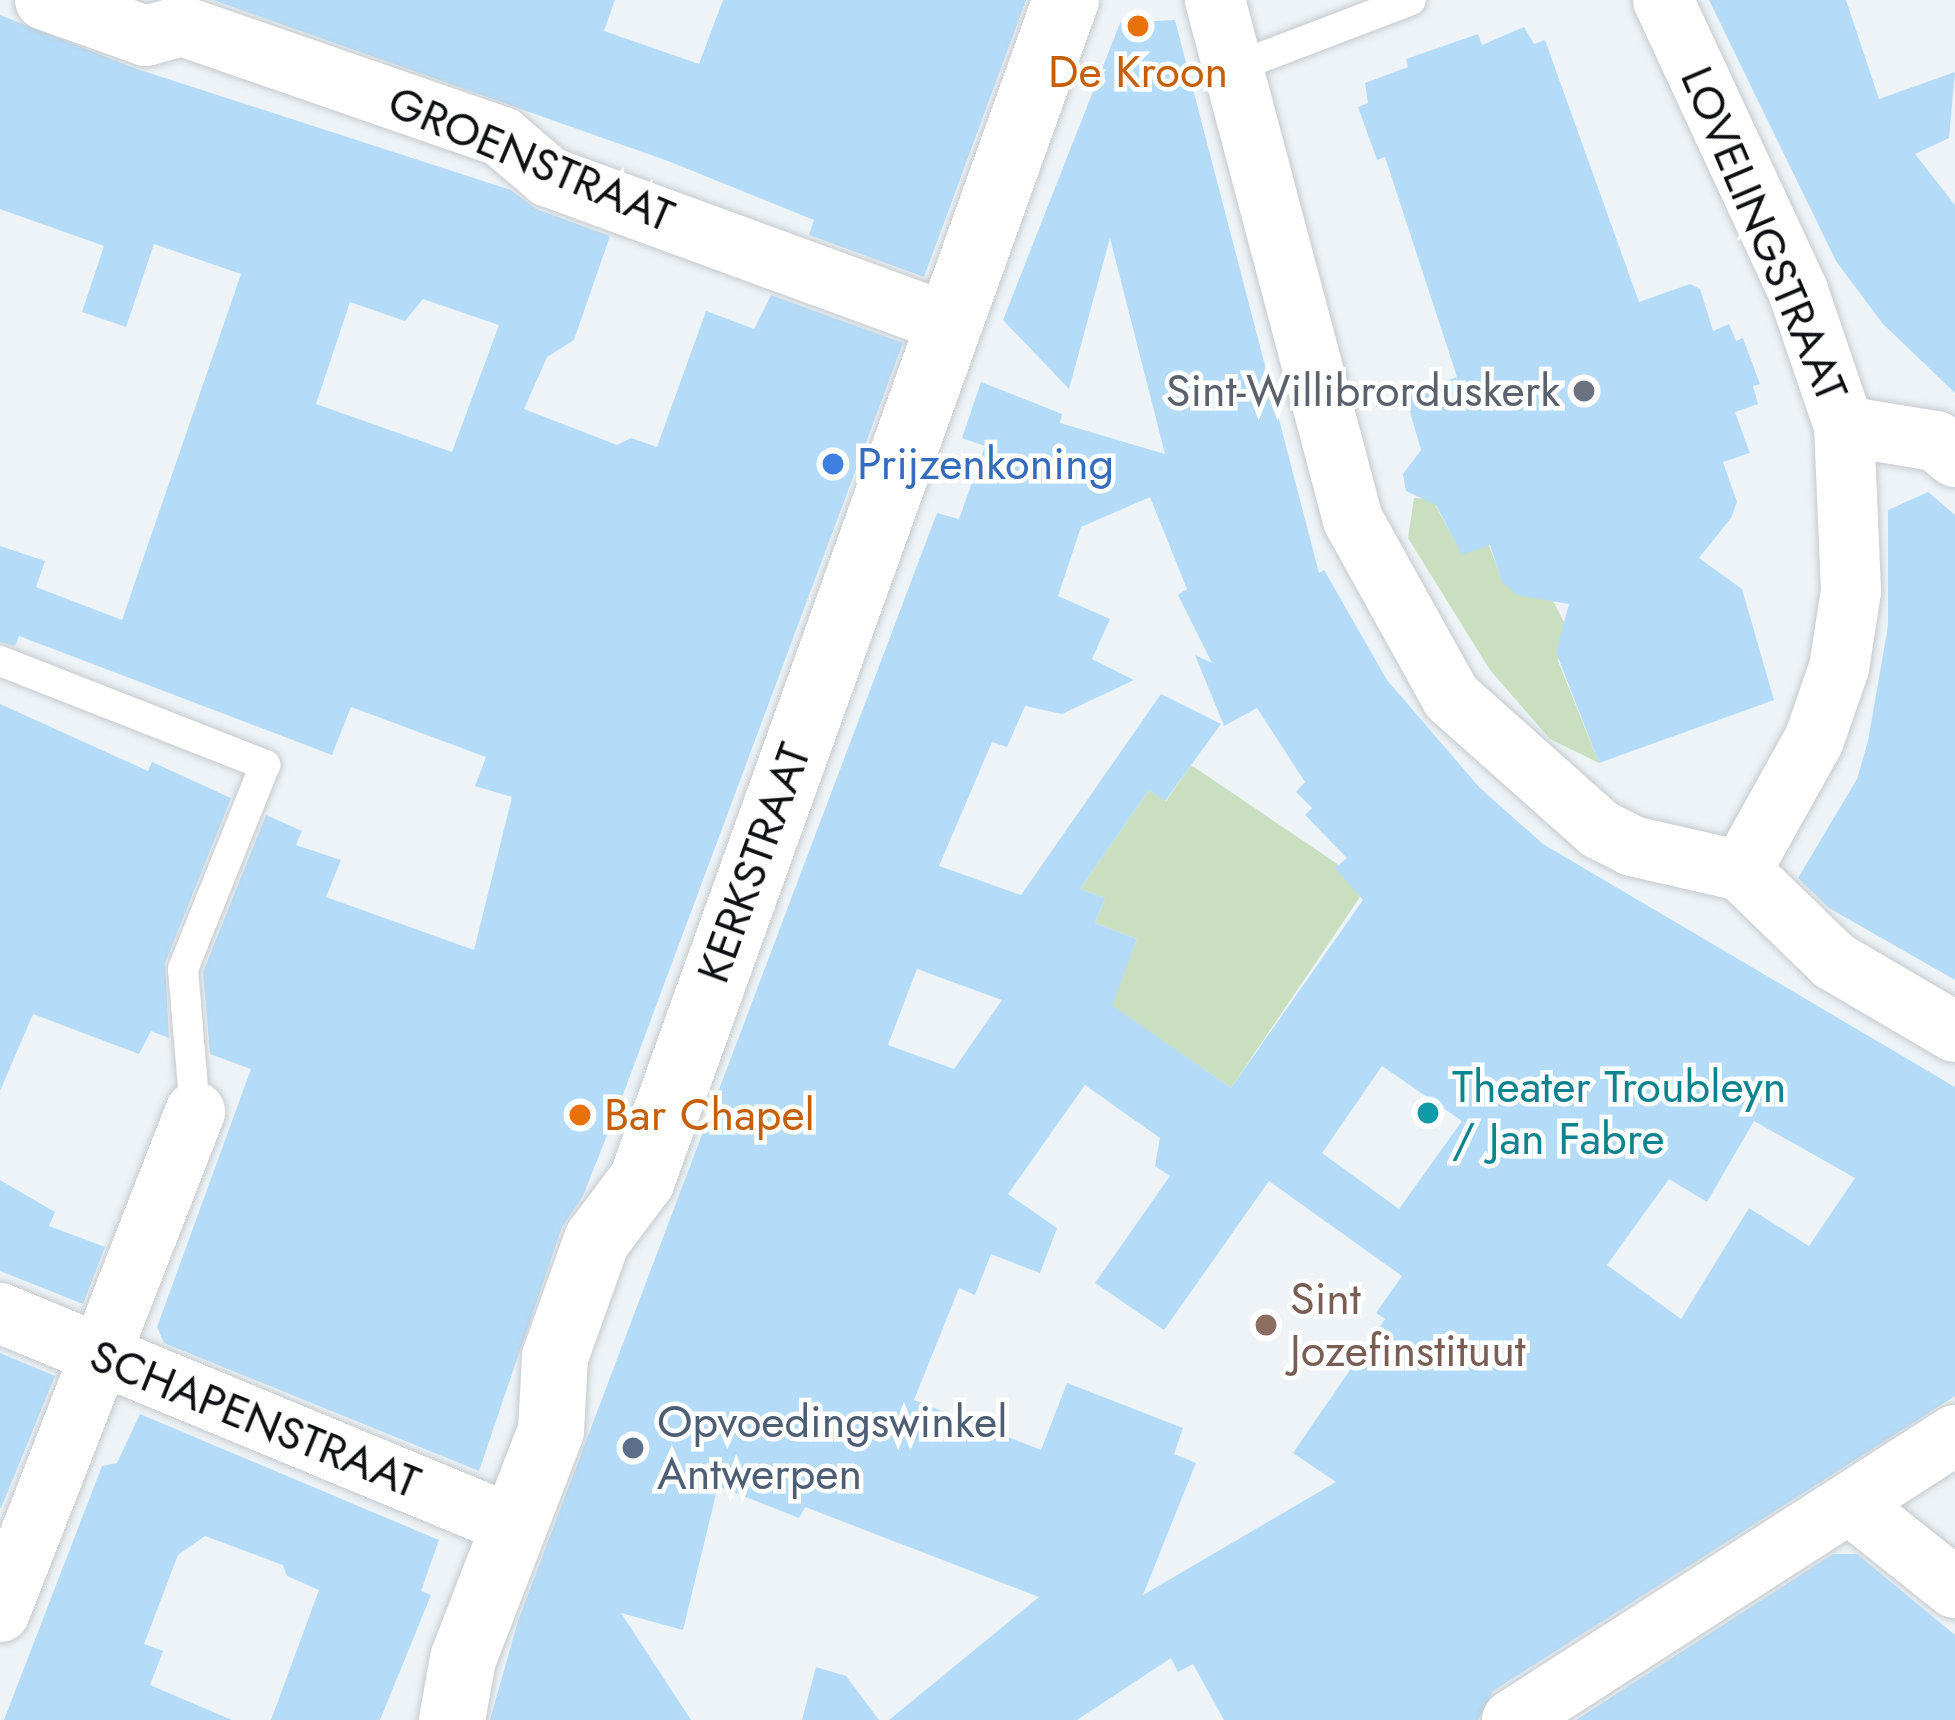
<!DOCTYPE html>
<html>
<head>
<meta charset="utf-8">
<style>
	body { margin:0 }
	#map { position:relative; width:1955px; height:1720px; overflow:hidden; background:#edf3f7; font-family:Jost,sans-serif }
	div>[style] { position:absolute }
	.green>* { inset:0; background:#c9dfbf }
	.building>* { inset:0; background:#b4dcf9 }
	.roads { filter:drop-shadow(0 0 3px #c5cace) drop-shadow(0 0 3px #c5cace) }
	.service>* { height:30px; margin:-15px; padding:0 15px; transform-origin:15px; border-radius:15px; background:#fff }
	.minor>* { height:60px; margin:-30px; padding:0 30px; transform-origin:30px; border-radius:30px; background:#fff }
	.tertiary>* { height:66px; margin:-33px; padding:0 33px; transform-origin:33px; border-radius:33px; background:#fff }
	.dots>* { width:33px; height:33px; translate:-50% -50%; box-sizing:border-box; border:6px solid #fff; border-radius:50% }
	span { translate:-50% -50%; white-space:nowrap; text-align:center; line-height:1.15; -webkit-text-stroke:9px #fff; paint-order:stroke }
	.food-label { font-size:45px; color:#c56008 }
	.left { translate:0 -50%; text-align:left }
	.street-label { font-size:45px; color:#0d0f11 }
	.worship-label { font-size:45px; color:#5b616d }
	.right { translate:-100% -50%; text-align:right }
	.shop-label { font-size:45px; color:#366cbe }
	.culture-label { font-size:45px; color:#0d838f }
	.education-label { font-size:45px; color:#785e54 }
	.service-label { font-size:45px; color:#4e5e75 }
</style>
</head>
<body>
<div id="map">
	<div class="green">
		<div style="clip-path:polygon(1414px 498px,1432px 499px,1462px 554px,1489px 545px,1501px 578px,1517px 595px,1547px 589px,1568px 630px,1558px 661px,1599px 763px,1550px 739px,1490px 670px,1408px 538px)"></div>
		<div style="clip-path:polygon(1191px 765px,1339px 865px,1360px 897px,1231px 1088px,1111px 1005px,1137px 939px,1095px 923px,1105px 898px,1080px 889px,1149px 790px,1166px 801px)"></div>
	</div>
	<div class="building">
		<div style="clip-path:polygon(213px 0,615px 0,604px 31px,699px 64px,723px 0,1026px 0,924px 277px,809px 235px,814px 220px,668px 161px)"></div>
		<div style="clip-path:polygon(1709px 0,1846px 0,1879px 99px,1955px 72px,1949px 138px,1915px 154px,1955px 205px,1955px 393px,1883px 324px,1836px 261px)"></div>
		<div style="clip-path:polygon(evenodd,0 15px,134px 68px,511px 190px,536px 209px,610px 236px,574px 340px,547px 357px,524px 409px,617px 445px,631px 438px,657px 447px,706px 311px,754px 329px,771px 295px,903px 343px,621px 1100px,583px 1196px,562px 1227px,479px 1471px,164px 1343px,157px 1327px,251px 1069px,210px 1054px,203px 972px,266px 815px,302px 831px,296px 845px,341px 860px,326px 897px,474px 950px,512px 797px,475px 786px,486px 757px,351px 707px,332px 755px,19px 636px,15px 646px,0 642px,0 546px,45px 561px,36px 587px,122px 620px,241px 274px,154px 244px,126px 327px,82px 312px,104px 246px,0 209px,0 15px,423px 299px,499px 325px,452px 452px,316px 404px,350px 302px,405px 321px,423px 299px)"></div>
		<div style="clip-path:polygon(evenodd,1175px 20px,1319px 573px,1324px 570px,1387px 680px,1480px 788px,1543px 844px,1955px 1087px,1955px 1396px,1493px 1691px,1478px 1720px,1224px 1720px,1193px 1664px,1178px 1672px,1171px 1658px,1077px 1720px,889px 1720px,1039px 1597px,805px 1507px,799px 1518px,718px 1486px,683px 1630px,621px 1613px,691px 1720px,490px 1720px,518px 1621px,937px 513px,959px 519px,985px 446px,962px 438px,981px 382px,1062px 414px,1060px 423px,1165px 454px,1110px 238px,1069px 389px,1003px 320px,1120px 23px,1175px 20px,1150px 497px,1187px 589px,1178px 595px,1212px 663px,1195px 655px,1224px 726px,1257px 708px,1305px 782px,1296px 792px,1312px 808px,1305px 815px,1347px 858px,1335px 868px,1363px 900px,1231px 1088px,1112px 1005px,1137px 939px,1095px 923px,1105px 898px,1080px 889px,1149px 790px,1165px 801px,1221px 724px,1161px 694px,1021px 895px,939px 866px,992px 742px,1007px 747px,1025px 706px,1062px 714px,1134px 680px,1092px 659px,1110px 619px,1058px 596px,1081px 527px,1150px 497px,1175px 20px,917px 969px,1002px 1000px,954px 1069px,888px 1045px,917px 969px,1175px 20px,1382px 1066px,1462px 1121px,1399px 1209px,1322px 1153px,1382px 1066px,1175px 20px,1085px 1085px,1160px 1138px,1155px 1166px,1170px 1176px,1095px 1283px,1164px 1330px,1269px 1181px,1402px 1276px,1376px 1313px,1385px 1319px,1293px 1453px,1336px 1482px,1143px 1595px,1196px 1463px,1174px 1454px,1183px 1428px,1067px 1383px,1041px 1450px,914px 1400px,959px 1288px,975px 1295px,991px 1254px,1040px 1273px,1057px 1228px,1008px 1194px,1085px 1085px,1175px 20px,1754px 1121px,1855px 1178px,1809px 1246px,1749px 1208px,1681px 1319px,1607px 1265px,1669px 1179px,1707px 1202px,1754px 1121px)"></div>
		<div style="clip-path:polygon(1524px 27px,1534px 44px,1545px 40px,1639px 302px,1690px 284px,1700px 289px,1713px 331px,1729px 324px,1736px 341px,1743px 338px,1760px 384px,1753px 386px,1758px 404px,1735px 412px,1750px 453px,1723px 462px,1737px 502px,1731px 518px,1699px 558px,1742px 589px,1774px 700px,1599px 763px,1556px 652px,1569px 604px,1517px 595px,1502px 582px,1490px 545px,1462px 555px,1436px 505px,1406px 491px,1403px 474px,1421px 450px,1405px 395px,1457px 377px,1385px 157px,1377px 160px,1358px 107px,1368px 103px,1365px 83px,1408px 67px,1406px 59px,1478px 34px,1482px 45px)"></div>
		<div style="clip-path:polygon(1928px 492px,1955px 515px,1955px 980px,1829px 908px,1798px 878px,1857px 779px,1868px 741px,1888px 626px,1888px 510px)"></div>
		<div style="clip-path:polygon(0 704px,148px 771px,152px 762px,231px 798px,165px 963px,169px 1038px,151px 1031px,139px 1054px,33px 1014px,0 1091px)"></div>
		<div style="clip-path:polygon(0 1180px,55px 1212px,49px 1226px,105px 1247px,83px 1304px,0 1271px)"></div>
		<div style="clip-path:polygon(0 1353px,55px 1376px,1px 1508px,0 1508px)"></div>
		<div style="clip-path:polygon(140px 1414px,439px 1540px,421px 1591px,431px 1595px,380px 1720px,271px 1720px,319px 1590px,287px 1576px,283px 1565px,205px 1536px,178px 1555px,144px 1644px,163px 1651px,150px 1685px,232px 1720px,4px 1720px,102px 1466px,117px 1463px)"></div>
		<div style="clip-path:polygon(1833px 1554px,1857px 1554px,1955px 1635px,1955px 1720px,1576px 1720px)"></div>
		<div style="clip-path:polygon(816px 1667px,846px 1676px,879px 1720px,802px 1720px)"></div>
	</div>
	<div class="roads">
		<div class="service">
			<div style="left:1236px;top:67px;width:187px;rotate:-20.9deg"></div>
			<div style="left:0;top:661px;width:285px;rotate:21.4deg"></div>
			<div style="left:265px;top:765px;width:220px;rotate:111.9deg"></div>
			<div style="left:183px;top:969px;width:144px;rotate:85.2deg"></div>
		</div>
		<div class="minor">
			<div style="left:45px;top:0;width:107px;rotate:19.6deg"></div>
			<div style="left:146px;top:36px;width:37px;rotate:-16deg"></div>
			<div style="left:182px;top:26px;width:339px;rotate:19.1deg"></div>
			<div style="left:502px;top:137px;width:62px;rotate:40.4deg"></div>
			<div style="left:549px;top:177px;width:423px;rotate:20.1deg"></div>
			<div style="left:1215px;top:0;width:538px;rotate:75.14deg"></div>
			<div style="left:1353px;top:520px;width:202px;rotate:61deg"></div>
			<div style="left:1451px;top:697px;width:198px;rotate:41.7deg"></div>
			<div style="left:1599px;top:829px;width:37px;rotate:27deg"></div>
			<div style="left:1632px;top:846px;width:112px;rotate:12.9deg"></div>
			<div style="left:1741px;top:871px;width:129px;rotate:44.1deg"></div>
			<div style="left:1834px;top:961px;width:140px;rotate:30.4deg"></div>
			<div style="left:1663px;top:0;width:321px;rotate:65.1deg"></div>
			<div style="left:1798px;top:291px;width:143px;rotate:71.2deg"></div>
			<div style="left:1844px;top:426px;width:93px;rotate:9.3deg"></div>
			<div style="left:1936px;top:441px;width:25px;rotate:40deg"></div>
			<div style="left:1741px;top:871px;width:150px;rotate:-60.9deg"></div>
			<div style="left:1814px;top:740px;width:76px;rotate:-70.9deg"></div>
			<div style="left:1839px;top:668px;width:78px;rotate:-81.1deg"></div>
			<div style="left:1851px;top:591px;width:165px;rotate:-92.4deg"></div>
			<div style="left:0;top:1313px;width:552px;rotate:22.48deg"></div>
			<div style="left:1851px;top:1505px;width:133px;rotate:38.6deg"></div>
			<div style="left:0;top:1612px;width:537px;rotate:-68.69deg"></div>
			<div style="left:1512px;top:1720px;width:527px;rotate:-32.75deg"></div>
		</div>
		<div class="tertiary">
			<div style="left:452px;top:1720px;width:62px;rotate:-79.8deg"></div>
			<div style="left:463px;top:1659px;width:244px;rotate:-68.9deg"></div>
			<div style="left:551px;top:1431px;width:74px;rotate:-86.9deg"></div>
			<div style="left:555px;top:1357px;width:124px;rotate:-70.3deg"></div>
			<div style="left:597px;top:1240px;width:75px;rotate:-53.1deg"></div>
			<div style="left:642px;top:1180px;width:1254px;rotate:-70.24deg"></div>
		</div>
	</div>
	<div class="dots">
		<div style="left:1138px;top:26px;background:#e8710a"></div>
		<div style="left:1584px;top:391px;background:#6b7280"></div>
		<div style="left:833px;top:464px;background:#3f7fe0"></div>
		<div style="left:1428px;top:1113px;background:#0f9aa8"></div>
		<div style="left:580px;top:1115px;background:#e8710a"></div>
		<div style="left:1266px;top:1325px;background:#8d6e63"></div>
		<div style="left:633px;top:1448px;background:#5c6f8a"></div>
	</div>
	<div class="food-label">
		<span style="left:1138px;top:72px">De Kroon</span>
		<span class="left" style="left:604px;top:1115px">Bar Chapel</span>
	</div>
	<div class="street-label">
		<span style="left:531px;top:159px;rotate:23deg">GROENSTRAAT</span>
		<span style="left:1764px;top:234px;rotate:67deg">LOVELINGSTRAAT</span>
		<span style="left:754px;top:863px;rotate:-70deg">KERKSTRAAT</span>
		<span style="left:255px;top:1419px;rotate:22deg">SCHAPENSTRAAT</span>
	</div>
	<div class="worship-label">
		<span class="right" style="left:1560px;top:391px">Sint-Willibrorduskerk</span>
	</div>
	<div class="shop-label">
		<span class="left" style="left:857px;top:464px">Prijzenkoning</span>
	</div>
	<div class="culture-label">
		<span class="left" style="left:1452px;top:1113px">Theater Troubleyn<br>/ Jan Fabre</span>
	</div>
	<div class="education-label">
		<span class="left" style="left:1290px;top:1325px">Sint<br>Jozefinstituut</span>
	</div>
	<div class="service-label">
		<span class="left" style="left:657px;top:1448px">Opvoedingswinkel<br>Antwerpen</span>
	</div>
</div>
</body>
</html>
